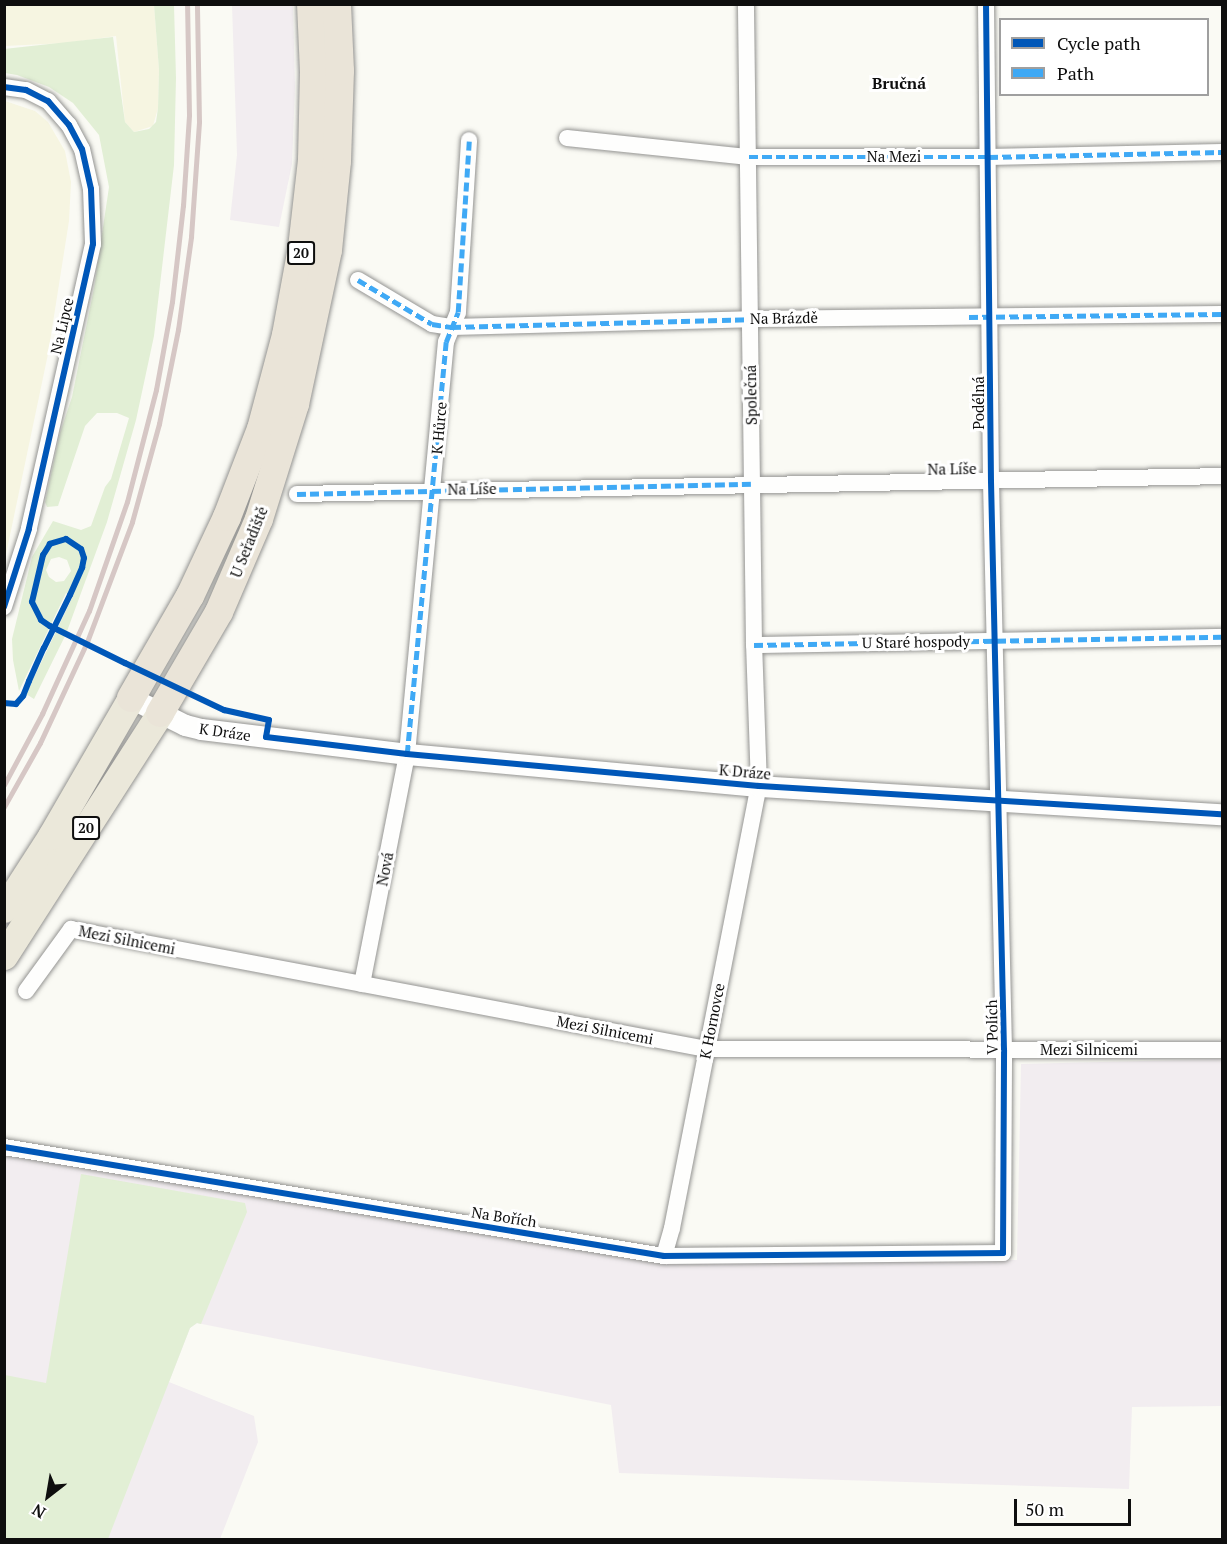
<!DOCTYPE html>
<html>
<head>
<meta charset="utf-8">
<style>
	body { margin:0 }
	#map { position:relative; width:1227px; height:1544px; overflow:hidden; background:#fafaf4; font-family:"PT Serif",serif }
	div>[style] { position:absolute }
	.industrial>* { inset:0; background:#f2edf0 }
	.farmland>* { inset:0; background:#f6f5e1 }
	.green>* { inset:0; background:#e2efd5 }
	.roads { filter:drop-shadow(0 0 2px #949492) drop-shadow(0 0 2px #949492) }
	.minor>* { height:16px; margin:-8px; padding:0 8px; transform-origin:8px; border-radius:8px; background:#fefefd }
	.tertiary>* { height:21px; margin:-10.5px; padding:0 10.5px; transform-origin:10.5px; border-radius:10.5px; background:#fefefd }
	.primary>* { height:27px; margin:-13.5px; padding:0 13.5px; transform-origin:13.5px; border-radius:13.5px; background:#ebe8da }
	.trunk>* { height:28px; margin:-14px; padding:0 14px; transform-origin:14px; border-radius:14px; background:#eae4d8 }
	.rail>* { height:4.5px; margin:-2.25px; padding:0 2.25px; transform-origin:2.25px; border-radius:2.25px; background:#d6c7c5 }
	.quiet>* { height:4.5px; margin-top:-2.25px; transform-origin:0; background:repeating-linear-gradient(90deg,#3fa9f5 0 9px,transparent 0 13.5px) }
	.cycleway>* { height:6px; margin:-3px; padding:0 3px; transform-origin:3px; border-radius:3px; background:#0057b8 }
	span { translate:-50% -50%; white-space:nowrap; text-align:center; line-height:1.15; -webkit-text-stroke:6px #fff; paint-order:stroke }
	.shield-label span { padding:2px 4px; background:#fff; border:2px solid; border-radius:4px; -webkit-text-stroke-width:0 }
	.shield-label { font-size:14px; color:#0e0e0e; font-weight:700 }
	.street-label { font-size:15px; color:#0e0e0e }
	.neighbourhood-label { font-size:16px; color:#0e0e0e; font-weight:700 }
	.frame { position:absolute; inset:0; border:6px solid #0e0e0e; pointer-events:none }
	.legend { position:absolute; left:999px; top:18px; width:210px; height:78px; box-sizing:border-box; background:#fff; border:2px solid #9f9f9f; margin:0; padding:8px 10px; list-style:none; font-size:18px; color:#0e0e0e }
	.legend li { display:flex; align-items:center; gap:12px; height:30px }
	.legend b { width:30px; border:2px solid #9f9f9f }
	.north { position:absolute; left:18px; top:1466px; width:60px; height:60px; -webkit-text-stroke:4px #fff; paint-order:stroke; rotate:211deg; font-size:16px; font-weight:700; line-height:24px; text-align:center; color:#0e0e0e }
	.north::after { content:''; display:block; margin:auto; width:21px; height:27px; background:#0e0e0e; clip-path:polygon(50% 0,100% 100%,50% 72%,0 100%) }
	.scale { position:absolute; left:1014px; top:1499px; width:117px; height:27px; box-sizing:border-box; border:3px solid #0e0e0e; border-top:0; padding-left:8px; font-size:18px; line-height:21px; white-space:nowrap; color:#0e0e0e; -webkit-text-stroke:4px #fff; paint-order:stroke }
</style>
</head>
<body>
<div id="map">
	<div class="industrial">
		<div style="clip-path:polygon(232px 5px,293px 5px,295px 87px,292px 164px,279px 227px,230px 220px,237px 155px)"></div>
		<div style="clip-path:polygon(1222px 1059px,1222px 1406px,1132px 1407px,1129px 1489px,619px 1473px,611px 1405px,197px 1323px,190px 1328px,169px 1382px,254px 1416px,258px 1442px,220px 1539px,5px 1539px,4px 1154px,644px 1260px,1017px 1260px,1021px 1064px)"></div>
	</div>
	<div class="farmland">
		<div style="clip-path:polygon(4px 5px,154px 5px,159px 70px,158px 108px,153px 126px,134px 132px,125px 122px,116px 36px,66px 43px,5px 46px)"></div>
		<div style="clip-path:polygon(5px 101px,35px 111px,48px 122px,65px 151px,71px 182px,69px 221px,48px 354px,5px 559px)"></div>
	</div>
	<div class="green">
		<div style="clip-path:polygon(evenodd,154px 5px,174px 5px,176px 78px,174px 165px,154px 336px,136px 420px,107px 522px,66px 634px,34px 699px,26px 694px,73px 596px,66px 593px,19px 691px,13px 660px,12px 639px,32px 557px,53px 521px,81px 530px,91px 526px,105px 487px,111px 479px,129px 418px,117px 413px,97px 413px,85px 426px,58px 506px,47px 507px,45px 502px,60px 433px,72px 397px,94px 288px,109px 187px,99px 135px,73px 103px,49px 87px,17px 75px,5px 73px,4px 49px,113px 37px,125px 122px,134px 132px,149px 129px,156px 122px,158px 108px,159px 70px,154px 5px,59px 557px,67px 560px,71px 571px,64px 581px,56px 582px,49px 577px,46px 570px,51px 559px,59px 557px)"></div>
		<div style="clip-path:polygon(81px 1174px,245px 1203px,247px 1212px,201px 1324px,197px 1323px,190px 1328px,108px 1539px,5px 1539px,5px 1375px,46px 1383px)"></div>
	</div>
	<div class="roads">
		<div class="minor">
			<div style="left:4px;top:87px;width:22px;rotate:8deg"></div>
			<div style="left:26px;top:90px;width:25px;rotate:27deg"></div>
			<div style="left:48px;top:101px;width:32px;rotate:49deg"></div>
			<div style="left:69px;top:125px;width:27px;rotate:62deg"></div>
			<div style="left:82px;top:149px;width:41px;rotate:77.3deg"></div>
			<div style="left:91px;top:189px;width:55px;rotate:87.9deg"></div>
			<div style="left:93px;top:244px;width:292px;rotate:102.7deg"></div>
			<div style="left:29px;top:529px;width:82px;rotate:107.8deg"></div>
			<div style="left:567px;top:138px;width:183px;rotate:6deg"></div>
			<div style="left:749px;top:157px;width:240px"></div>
			<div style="left:989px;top:157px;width:233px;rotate:-1.2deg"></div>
			<div style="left:358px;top:280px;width:86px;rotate:30.7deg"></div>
			<div style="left:432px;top:324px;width:20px;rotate:9deg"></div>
			<div style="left:452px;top:327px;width:298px;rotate:-1.5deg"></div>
			<div style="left:750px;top:319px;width:472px;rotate:-0.6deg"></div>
			<div style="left:297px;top:494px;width:925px;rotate:-1.11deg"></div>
			<div style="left:754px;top:645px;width:468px;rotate:-1deg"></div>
			<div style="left:362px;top:984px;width:234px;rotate:-78.9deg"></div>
			<div style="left:407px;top:754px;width:414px;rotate:-84.6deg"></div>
			<div style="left:446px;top:342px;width:32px;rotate:-68deg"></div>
			<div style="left:458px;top:312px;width:172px;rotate:-86.3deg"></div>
			<div style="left:26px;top:991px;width:77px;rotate:-54deg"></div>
			<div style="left:71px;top:929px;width:646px;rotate:10.7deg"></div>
			<div style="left:706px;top:1049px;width:516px;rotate:0.11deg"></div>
			<div style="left:4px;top:1147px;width:669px;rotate:9.38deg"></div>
			<div style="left:664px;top:1256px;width:339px;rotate:-0.5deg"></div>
			<div style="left:1003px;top:1253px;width:203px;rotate:-89.7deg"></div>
			<div style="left:1004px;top:1050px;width:569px;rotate:-91.31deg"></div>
			<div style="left:991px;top:481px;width:477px;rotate:-90.6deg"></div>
			<div style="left:664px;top:1256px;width:29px;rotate:-74deg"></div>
			<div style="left:672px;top:1228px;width:450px;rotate:-78.9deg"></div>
			<div style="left:759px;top:786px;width:141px;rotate:-92deg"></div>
			<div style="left:754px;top:645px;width:641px;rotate:-90.72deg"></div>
		</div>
		<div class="tertiary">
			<div style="left:131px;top:698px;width:60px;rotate:26.6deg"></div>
			<div style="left:185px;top:725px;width:16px;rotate:14deg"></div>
			<div style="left:201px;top:729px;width:208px;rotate:6.9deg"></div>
			<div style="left:407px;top:754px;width:353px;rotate:5.2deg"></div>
			<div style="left:759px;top:786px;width:464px;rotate:3.5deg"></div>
		</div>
		<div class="primary">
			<div style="left:4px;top:909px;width:87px;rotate:-57.2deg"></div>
			<div style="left:51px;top:836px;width:160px;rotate:-59.9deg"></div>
			<div style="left:4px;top:956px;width:289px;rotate:-57.3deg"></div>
		</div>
		<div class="trunk">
			<div style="left:131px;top:698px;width:118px;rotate:-60deg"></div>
			<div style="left:190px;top:596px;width:87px;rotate:-64.9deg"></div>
			<div style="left:227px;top:517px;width:94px;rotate:-68.9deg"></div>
			<div style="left:261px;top:429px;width:97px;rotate:-75.1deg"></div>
			<div style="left:286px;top:335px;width:88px;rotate:-79.6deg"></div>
			<div style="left:302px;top:248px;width:89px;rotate:-83.5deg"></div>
			<div style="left:312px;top:160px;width:88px;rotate:-88.7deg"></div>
			<div style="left:314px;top:72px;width:68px;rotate:-92.5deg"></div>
			<div style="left:160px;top:713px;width:117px;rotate:-59.7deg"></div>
			<div style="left:219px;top:612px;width:101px;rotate:-66.7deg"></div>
			<div style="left:259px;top:519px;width:121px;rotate:-72.6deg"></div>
			<div style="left:295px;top:404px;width:157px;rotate:-77.9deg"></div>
			<div style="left:328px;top:250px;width:89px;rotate:-84.2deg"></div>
			<div style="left:337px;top:161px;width:90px;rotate:-88.1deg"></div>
			<div style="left:340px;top:71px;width:67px;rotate:-92.6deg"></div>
		</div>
	</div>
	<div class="rail">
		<div style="left:4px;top:785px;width:81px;rotate:-61.8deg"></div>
		<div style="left:42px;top:714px;width:113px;rotate:-65.5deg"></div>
		<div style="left:89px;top:611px;width:115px;rotate:-70.8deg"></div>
		<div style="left:127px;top:502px;width:116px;rotate:-75.5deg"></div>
		<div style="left:156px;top:390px;width:89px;rotate:-79.7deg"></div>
		<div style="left:172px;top:302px;width:97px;rotate:-83.5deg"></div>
		<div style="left:183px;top:206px;width:91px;rotate:-86.2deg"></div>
		<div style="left:189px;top:115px;width:111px;rotate:-91deg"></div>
		<div style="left:4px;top:807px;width:73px;rotate:-60.6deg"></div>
		<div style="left:40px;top:743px;width:111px;rotate:-65deg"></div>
		<div style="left:87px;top:642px;width:128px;rotate:-69.4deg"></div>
		<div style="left:132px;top:522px;width:102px;rotate:-74.6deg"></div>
		<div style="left:159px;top:424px;width:96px;rotate:-78.6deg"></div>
		<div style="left:178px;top:330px;width:94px;rotate:-82deg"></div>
		<div style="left:191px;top:237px;width:115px;rotate:-86deg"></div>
		<div style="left:199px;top:122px;width:118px;rotate:-91deg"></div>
	</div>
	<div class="quiet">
		<div style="left:749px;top:157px;width:240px"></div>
		<div style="left:989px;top:157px;width:233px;rotate:-1.2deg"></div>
		<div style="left:358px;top:280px;width:86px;rotate:30.7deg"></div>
		<div style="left:432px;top:324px;width:20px;rotate:9deg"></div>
		<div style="left:452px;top:327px;width:298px;rotate:-1.5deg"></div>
		<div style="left:969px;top:317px;width:253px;rotate:-0.7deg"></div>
		<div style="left:297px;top:494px;width:456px;rotate:-1.3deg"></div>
		<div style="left:754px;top:645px;width:468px;rotate:-1deg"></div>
		<div style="left:407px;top:754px;width:414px;rotate:-84.6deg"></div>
		<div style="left:446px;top:342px;width:32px;rotate:-68deg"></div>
		<div style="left:458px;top:312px;width:172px;rotate:-86.3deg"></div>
	</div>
	<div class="cycleway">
		<div style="left:4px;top:87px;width:22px;rotate:8deg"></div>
		<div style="left:26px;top:90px;width:25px;rotate:27deg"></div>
		<div style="left:48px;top:101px;width:32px;rotate:49deg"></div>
		<div style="left:69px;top:125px;width:27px;rotate:62deg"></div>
		<div style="left:82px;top:149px;width:41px;rotate:77.3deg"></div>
		<div style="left:91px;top:189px;width:55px;rotate:87.9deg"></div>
		<div style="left:93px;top:244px;width:292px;rotate:102.7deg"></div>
		<div style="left:29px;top:529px;width:82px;rotate:107.8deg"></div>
		<div style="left:4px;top:703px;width:12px;rotate:5deg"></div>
		<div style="left:16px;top:704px;width:11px;rotate:-49deg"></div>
		<div style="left:23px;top:696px;width:16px;rotate:-68deg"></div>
		<div style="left:29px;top:681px;width:36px;rotate:-66deg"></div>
		<div style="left:44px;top:648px;width:59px;rotate:-63.9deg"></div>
		<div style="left:70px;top:595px;width:30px;rotate:-66deg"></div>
		<div style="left:82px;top:568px;width:10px;rotate:-79deg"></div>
		<div style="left:84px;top:558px;width:9px;rotate:-108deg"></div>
		<div style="left:81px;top:549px;width:18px;rotate:-146deg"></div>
		<div style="left:66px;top:539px;width:17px;rotate:163deg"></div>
		<div style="left:50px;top:544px;width:13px;rotate:122deg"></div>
		<div style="left:43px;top:555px;width:48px;rotate:103.2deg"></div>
		<div style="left:32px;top:602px;width:20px;rotate:63deg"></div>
		<div style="left:41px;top:620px;width:11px;rotate:34deg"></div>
		<div style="left:50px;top:626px;width:84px;rotate:26.3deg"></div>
		<div style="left:125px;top:663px;width:110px;rotate:25.4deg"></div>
		<div style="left:224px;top:710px;width:46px;rotate:12.5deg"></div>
		<div style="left:269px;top:720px;width:17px;rotate:100deg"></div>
		<div style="left:266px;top:737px;width:142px;rotate:6.9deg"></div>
		<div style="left:407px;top:754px;width:353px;rotate:5.2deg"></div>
		<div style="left:759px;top:786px;width:464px;rotate:3.5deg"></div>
		<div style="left:4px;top:1147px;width:669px;rotate:9.38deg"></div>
		<div style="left:664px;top:1256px;width:339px;rotate:-0.5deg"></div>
		<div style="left:1003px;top:1253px;width:203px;rotate:-89.7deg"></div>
		<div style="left:1004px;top:1050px;width:569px;rotate:-91.31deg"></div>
		<div style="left:991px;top:481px;width:477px;rotate:-90.6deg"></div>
	</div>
	<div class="shield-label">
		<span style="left:301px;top:253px">20</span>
		<span style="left:86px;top:828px">20</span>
	</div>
	<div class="street-label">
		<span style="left:894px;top:157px">Na Mezi</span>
		<span style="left:784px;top:318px;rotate:-1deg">Na Brázdě</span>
		<span style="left:62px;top:326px;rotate:-77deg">Na Lipce</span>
		<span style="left:751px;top:395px;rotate:-91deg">Společná</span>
		<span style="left:979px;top:403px;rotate:-90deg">Podélná</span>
		<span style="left:439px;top:428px;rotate:-85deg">K Hůrce</span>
		<span style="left:952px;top:469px;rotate:-1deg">Na Líše</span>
		<span style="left:472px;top:489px;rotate:-1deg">Na Líše</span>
		<span style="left:249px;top:542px;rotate:-68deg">U Seřadiště</span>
		<span style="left:916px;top:642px;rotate:-1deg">U Staré hospody</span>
		<span style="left:225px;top:732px;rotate:8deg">K Dráze</span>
		<span style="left:745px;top:772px;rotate:5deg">K Dráze</span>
		<span style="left:385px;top:869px;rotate:-79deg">Nová</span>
		<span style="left:127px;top:940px;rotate:11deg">Mezi Silnicemi</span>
		<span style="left:712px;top:1021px;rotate:-79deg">K Hornovce</span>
		<span style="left:992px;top:1027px;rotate:-91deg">V Polích</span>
		<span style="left:605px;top:1030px;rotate:11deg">Mezi Silnicemi</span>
		<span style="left:1089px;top:1050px">Mezi Silnicemi</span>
		<span style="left:504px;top:1217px;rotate:9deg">Na Bořích</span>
	</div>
	<div class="neighbourhood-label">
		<span style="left:899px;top:83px">Bručná</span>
	</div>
	<div class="frame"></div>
	<ul class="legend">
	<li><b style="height:8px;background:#0057b8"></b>Cycle path</li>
	<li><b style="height:8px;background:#3fa9f5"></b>Path</li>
	</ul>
	<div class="north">N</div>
	<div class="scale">50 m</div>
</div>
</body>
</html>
